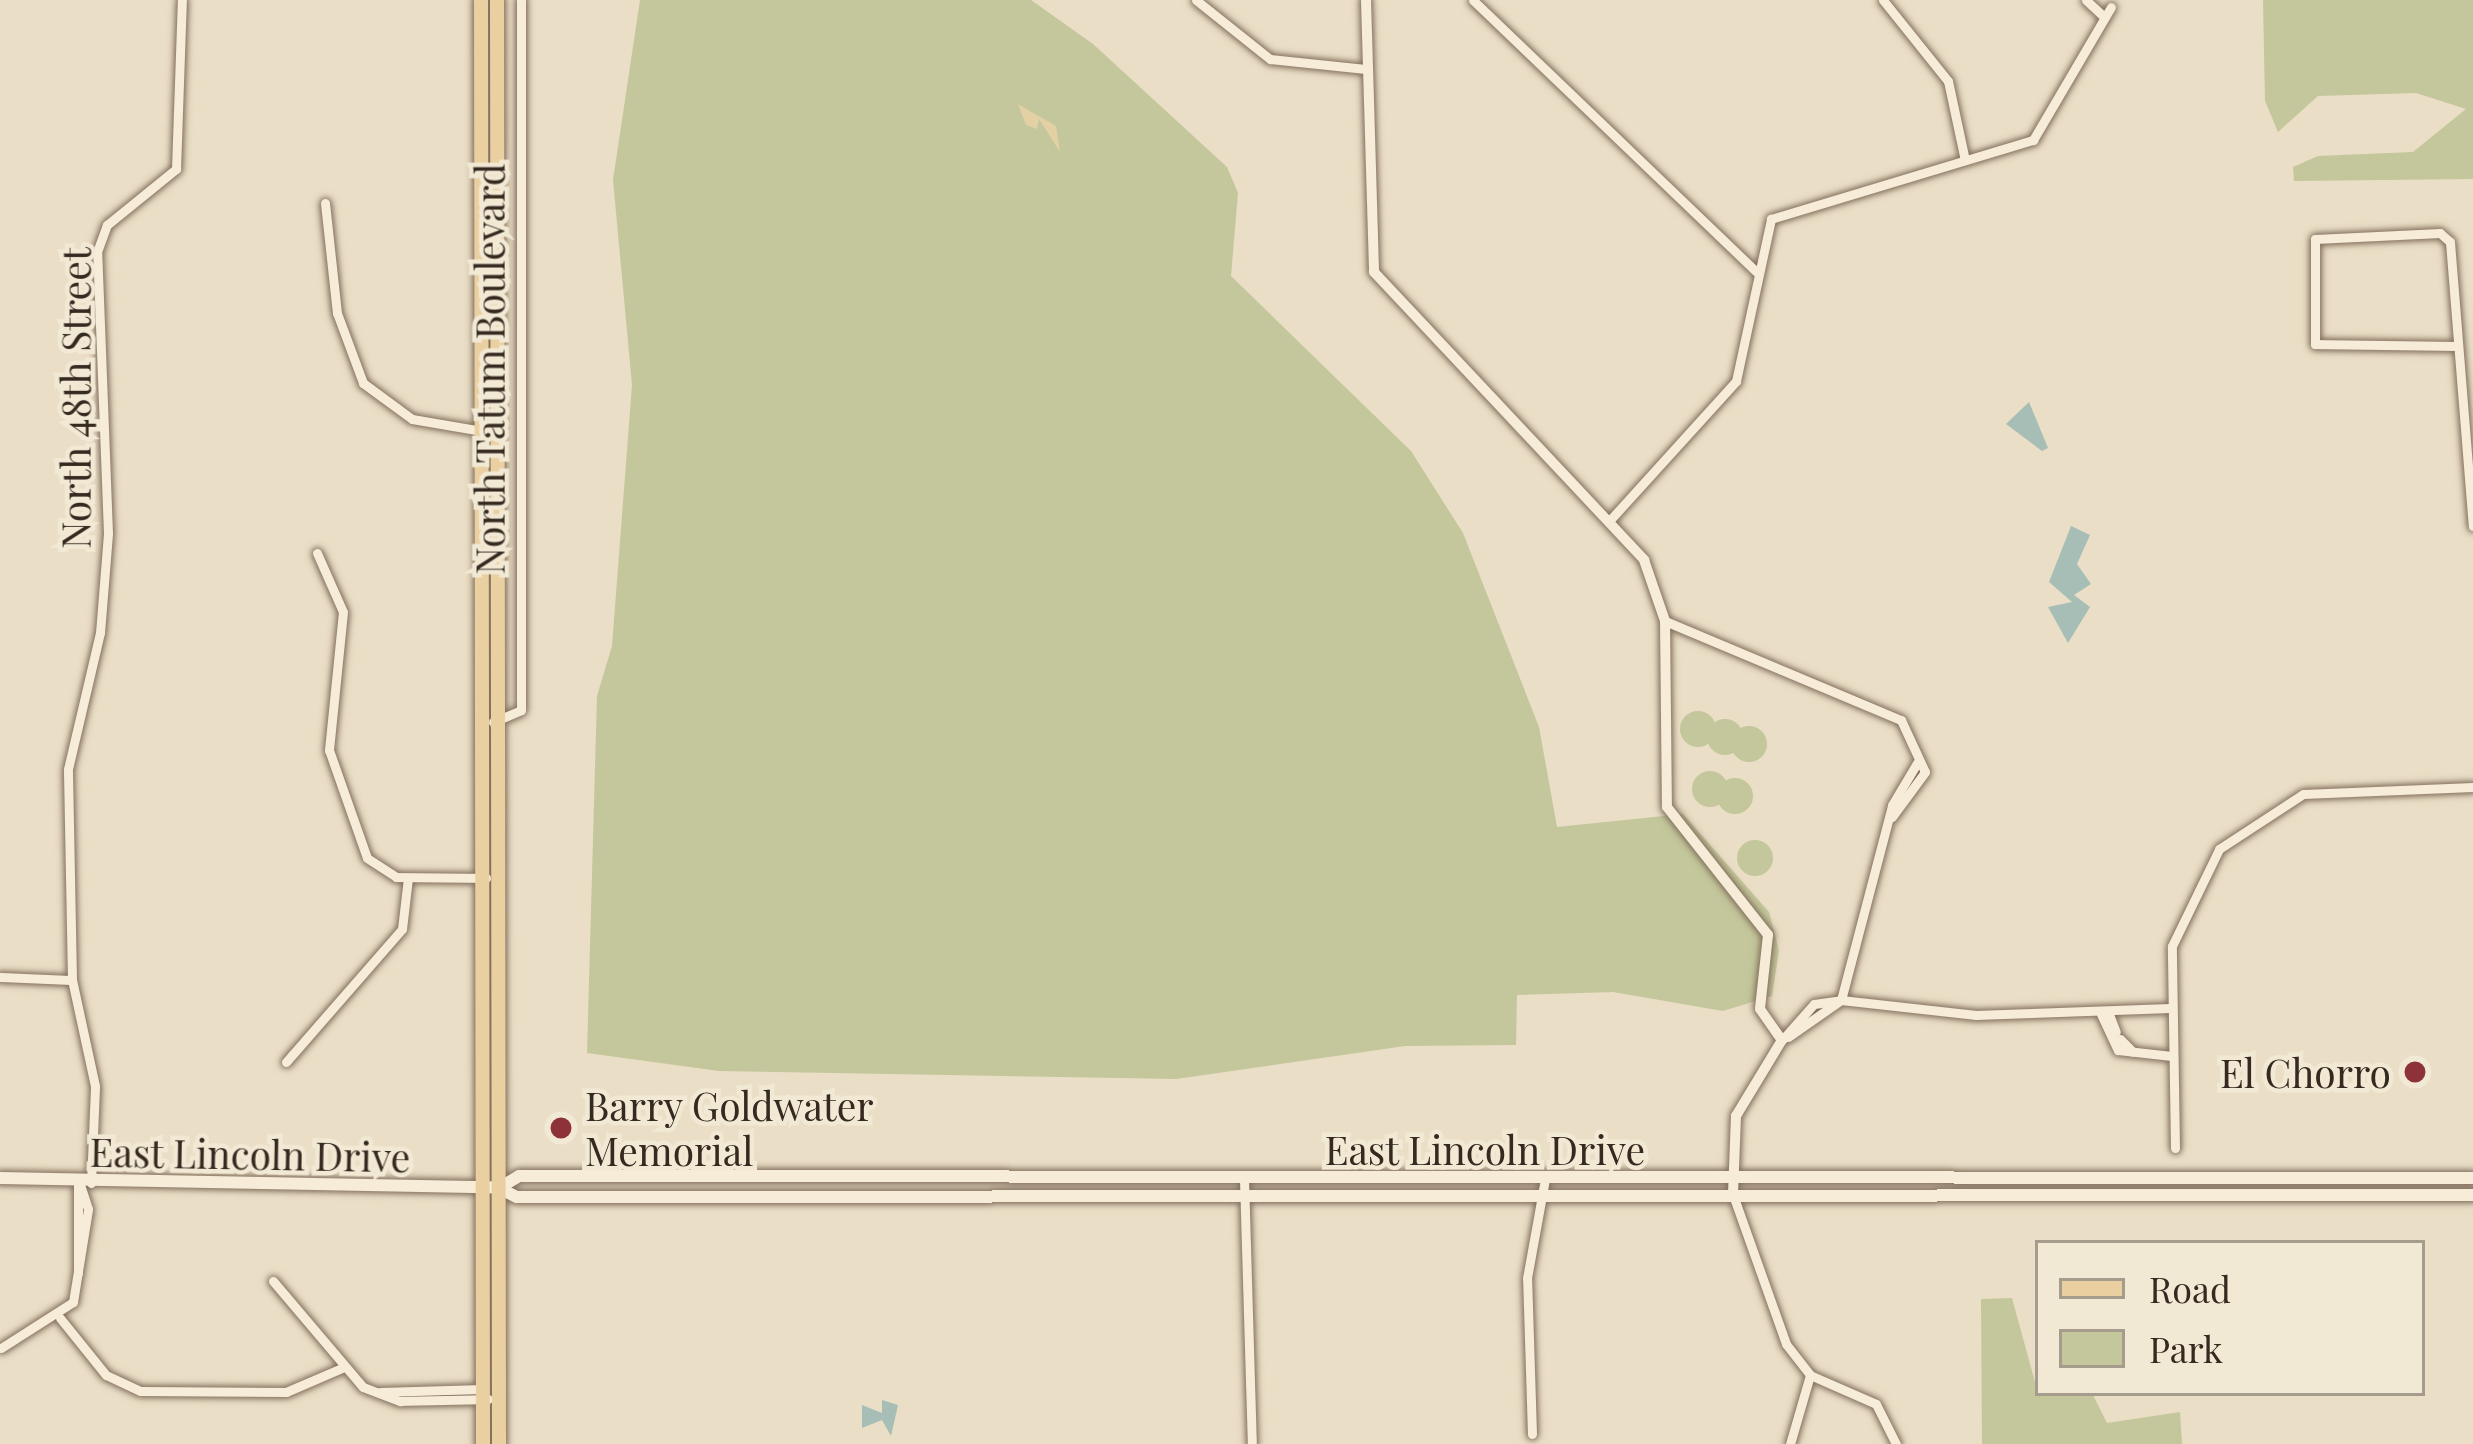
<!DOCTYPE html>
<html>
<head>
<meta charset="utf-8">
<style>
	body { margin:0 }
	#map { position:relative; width:2473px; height:1444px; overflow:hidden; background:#eadec6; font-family:"Playfair Display",serif }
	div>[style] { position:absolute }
	.green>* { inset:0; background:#c3c79b }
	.round { border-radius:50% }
	.sand>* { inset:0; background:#e3d1a5 }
	.water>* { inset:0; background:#a7beb6 }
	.roads { filter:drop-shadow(0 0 3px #83705d) drop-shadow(0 0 3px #83705d) }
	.minor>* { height:9px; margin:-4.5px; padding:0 4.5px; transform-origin:4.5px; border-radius:4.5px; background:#f6ecd8 }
	.tertiary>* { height:10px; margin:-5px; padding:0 5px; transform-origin:5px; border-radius:5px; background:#f6ecd8 }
	.secondary>* { height:12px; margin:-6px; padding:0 6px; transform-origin:6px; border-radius:6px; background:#f6ecd8 }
	.primary>* { height:14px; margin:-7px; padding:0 7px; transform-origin:7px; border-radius:7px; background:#ead0a1 }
	.dots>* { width:33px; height:33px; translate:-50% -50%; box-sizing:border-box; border:6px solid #f2e9d5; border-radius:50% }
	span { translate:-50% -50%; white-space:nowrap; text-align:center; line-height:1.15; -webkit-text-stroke:9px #f2e9d5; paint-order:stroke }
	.street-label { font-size:39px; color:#352920 }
	.poi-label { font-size:39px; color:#352920 }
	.right { translate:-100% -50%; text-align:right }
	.left { translate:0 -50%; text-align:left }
	.legend { position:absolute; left:2035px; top:1240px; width:390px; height:156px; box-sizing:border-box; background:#f2e9d5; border:3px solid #a69c8d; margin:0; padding:15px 21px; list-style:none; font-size:36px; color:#352920 }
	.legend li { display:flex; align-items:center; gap:24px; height:60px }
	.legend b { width:60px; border:3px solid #a69c8d }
</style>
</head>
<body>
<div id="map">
	<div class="green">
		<div style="clip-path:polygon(640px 0,1031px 0,1093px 44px,1227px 167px,1238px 193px,1231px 276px,1411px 451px,1463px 533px,1539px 727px,1557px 827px,1683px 814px,1769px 912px,1779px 951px,1772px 996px,1723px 1011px,1613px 992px,1517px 995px,1516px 1045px,1405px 1046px,1176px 1079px,719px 1071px,587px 1053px,597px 696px,612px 646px,632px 385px,613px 180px)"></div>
		<div style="clip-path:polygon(2263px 0,2473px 0,2473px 179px,2294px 181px,2293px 167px,2318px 156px,2413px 152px,2466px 109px,2416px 93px,2318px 96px,2278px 132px,2265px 101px)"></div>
		<div class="round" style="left:1680px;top:711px;width:36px;height:36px"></div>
		<div class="round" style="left:1707px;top:719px;width:36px;height:36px"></div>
		<div class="round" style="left:1731px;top:726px;width:36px;height:36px"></div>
		<div class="round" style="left:1692px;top:771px;width:36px;height:36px"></div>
		<div class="round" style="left:1717px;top:778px;width:36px;height:36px"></div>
		<div class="round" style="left:1737px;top:840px;width:36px;height:36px"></div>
		<div style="clip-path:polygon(2012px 1298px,2038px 1393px,2092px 1393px,2107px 1423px,2180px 1412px,2182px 1444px,1982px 1444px,1981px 1299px)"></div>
	</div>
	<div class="sand">
		<div style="clip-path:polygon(1018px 104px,1056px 126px,1060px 152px,1039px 119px,1037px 129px,1026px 125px)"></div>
	</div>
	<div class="water">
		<div style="clip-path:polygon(2029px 402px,2048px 448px,2042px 451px,2006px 424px)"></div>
		<div style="clip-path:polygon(2071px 526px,2090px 535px,2077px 564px,2091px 584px,2074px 595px,2090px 607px,2068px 643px,2048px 607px,2072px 602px,2049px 582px)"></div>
		<div style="clip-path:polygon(882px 1400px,898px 1405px,891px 1436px,882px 1420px,862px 1428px,862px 1405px,882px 1413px)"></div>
	</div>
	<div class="roads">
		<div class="minor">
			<div style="left:1196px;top:0;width:95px;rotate:38.6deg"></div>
			<div style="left:1270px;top:59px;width:96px;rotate:6deg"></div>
			<div style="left:1473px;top:0;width:392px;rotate:43.8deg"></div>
			<div style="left:1883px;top:0;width:104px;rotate:51.3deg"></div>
			<div style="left:1948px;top:81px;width:81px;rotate:77.9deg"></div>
			<div style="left:2086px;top:0;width:25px;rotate:43deg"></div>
			<div style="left:325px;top:203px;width:111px;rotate:83.8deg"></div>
			<div style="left:337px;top:313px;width:75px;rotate:69.6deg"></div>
			<div style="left:363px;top:383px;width:61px;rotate:36.3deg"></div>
			<div style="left:412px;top:419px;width:71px;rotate:9.7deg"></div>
			<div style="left:2453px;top:346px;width:138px;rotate:-179.2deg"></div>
			<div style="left:2315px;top:344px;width:105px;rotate:-90deg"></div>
			<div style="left:2315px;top:239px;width:125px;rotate:-2.7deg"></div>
			<div style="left:2440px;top:233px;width:13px;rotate:42deg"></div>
			<div style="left:2450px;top:242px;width:285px;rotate:85.4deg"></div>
			<div style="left:1611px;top:519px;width:186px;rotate:-47.8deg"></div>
			<div style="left:1736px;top:381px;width:166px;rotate:-77.8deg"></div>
			<div style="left:1771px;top:219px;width:274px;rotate:-16.8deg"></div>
			<div style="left:2033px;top:140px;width:154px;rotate:-59.6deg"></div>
			<div style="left:317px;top:553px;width:64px;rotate:66.2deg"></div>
			<div style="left:343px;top:612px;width:139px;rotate:95.8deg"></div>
			<div style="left:329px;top:750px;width:114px;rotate:70.6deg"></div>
			<div style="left:367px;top:858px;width:35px;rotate:33deg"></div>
			<div style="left:396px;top:877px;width:90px;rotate:0.6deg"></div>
			<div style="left:1665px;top:621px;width:256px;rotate:22.8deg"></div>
			<div style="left:1901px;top:720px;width:57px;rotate:65.2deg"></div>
			<div style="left:1925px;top:772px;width:56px;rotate:126.3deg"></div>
			<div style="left:493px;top:722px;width:30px;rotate:-23deg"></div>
			<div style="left:521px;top:710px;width:710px;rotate:-90deg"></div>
			<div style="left:0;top:977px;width:72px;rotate:2.4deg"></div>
			<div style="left:2101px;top:1014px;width:40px;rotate:65deg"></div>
			<div style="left:2118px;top:1050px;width:54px;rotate:6.3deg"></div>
			<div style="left:2109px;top:1014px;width:19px;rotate:69deg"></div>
			<div style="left:1788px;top:1037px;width:65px;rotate:-34.9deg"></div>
			<div style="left:1841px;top:1000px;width:202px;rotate:-75.3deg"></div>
			<div style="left:1892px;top:805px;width:49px;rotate:-59.2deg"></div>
			<div style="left:2120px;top:1039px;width:18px;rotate:45deg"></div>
			<div style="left:1782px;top:1040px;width:48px;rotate:-48.4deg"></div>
			<div style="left:1814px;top:1004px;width:27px;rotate:-8deg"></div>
			<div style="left:1841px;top:1000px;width:136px;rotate:6.3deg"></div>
			<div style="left:1976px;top:1015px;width:194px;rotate:-2.1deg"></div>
			<div style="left:286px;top:1062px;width:176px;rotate:-48.9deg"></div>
			<div style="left:402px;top:929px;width:51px;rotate:-83.3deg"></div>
			<div style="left:2175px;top:1148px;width:202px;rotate:-90.9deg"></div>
			<div style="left:2172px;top:946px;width:108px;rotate:-64.1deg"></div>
			<div style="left:2219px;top:849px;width:100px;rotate:-33.2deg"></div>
			<div style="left:2303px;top:794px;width:170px;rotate:-2.4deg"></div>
			<div style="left:1244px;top:1179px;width:265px;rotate:88.3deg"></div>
			<div style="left:91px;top:1183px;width:97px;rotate:-87.6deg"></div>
			<div style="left:95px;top:1086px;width:108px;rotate:-102.2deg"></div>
			<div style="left:72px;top:980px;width:211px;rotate:-91.1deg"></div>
			<div style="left:68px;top:769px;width:140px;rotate:-76.8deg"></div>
			<div style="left:100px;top:633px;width:100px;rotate:-85.4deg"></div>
			<div style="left:108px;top:533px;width:281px;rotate:-92.2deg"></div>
			<div style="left:97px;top:252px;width:29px;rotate:-70deg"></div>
			<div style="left:107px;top:225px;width:89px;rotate:-39.1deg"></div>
			<div style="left:176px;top:169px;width:169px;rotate:-88deg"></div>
			<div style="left:78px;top:1185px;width:88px;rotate:90deg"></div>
			<div style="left:1733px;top:1195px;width:158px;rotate:70.4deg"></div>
			<div style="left:1786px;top:1344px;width:39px;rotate:52deg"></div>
			<div style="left:1810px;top:1375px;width:72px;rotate:23.7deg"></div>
			<div style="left:1876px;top:1404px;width:45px;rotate:63.4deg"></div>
			<div style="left:273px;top:1281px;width:139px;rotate:49.7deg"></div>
			<div style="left:363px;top:1387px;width:40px;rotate:21deg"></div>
			<div style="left:400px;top:1401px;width:88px;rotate:-1.3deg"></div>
			<div style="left:60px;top:1318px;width:73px;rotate:51.1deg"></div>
			<div style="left:106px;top:1375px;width:38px;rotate:25deg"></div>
			<div style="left:141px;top:1391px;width:145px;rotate:0.4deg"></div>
			<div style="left:286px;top:1392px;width:63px;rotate:-23.3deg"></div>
			<div style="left:1px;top:1348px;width:85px;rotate:-32.6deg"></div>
			<div style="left:73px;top:1302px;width:94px;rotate:-80.8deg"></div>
			<div style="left:88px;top:1209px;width:28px;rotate:-108deg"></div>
			<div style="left:380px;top:1392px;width:103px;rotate:-1.7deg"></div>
			<div style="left:1532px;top:1434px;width:156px;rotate:-91.8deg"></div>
			<div style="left:1527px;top:1278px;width:101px;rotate:-79.7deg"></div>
			<div style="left:1790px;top:1444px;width:72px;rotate:-73.8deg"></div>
		</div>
		<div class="tertiary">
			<div style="left:1366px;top:0;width:272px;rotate:88.3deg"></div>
			<div style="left:1374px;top:272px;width:395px;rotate:46.8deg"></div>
			<div style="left:1644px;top:560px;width:65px;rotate:71deg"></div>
			<div style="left:1665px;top:621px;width:186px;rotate:89.4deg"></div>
			<div style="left:1667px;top:807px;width:163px;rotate:51.7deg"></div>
			<div style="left:1768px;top:935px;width:74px;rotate:96.2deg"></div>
			<div style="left:1760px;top:1009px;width:38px;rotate:55deg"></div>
			<div style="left:1782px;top:1040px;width:89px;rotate:121.2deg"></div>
			<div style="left:1736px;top:1116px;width:79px;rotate:92.2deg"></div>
		</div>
		<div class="secondary">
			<div style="left:0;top:1178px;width:499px;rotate:1.1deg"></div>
			<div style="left:499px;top:1188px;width:20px;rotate:27deg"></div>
			<div style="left:517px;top:1197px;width:1956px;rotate:-0.06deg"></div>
			<div style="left:499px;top:1188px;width:23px;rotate:-31deg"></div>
			<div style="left:519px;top:1176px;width:1954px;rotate:0.06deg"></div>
		</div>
		<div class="primary">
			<div style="left:481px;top:0;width:1444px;rotate:89.92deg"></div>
			<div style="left:497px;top:0;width:1444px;rotate:89.92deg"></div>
		</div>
	</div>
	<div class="dots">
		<div style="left:2415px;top:1072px;background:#8d3337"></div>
		<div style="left:561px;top:1128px;background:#8d3337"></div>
	</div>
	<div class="street-label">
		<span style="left:489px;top:369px;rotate:-90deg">North Tatum Boulevard</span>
		<span style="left:75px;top:398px;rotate:-90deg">North 48th Street</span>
		<span style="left:1485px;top:1149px">East Lincoln Drive</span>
		<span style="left:250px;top:1154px;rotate:1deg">East Lincoln Drive</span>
	</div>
	<div class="poi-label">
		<span class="right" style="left:2391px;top:1072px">El Chorro</span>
		<span class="left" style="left:585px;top:1128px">Barry Goldwater<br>Memorial</span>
	</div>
	<ul class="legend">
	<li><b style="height:15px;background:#ead0a1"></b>Road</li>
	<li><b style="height:33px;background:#c3c79b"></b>Park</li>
	</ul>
</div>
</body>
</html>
